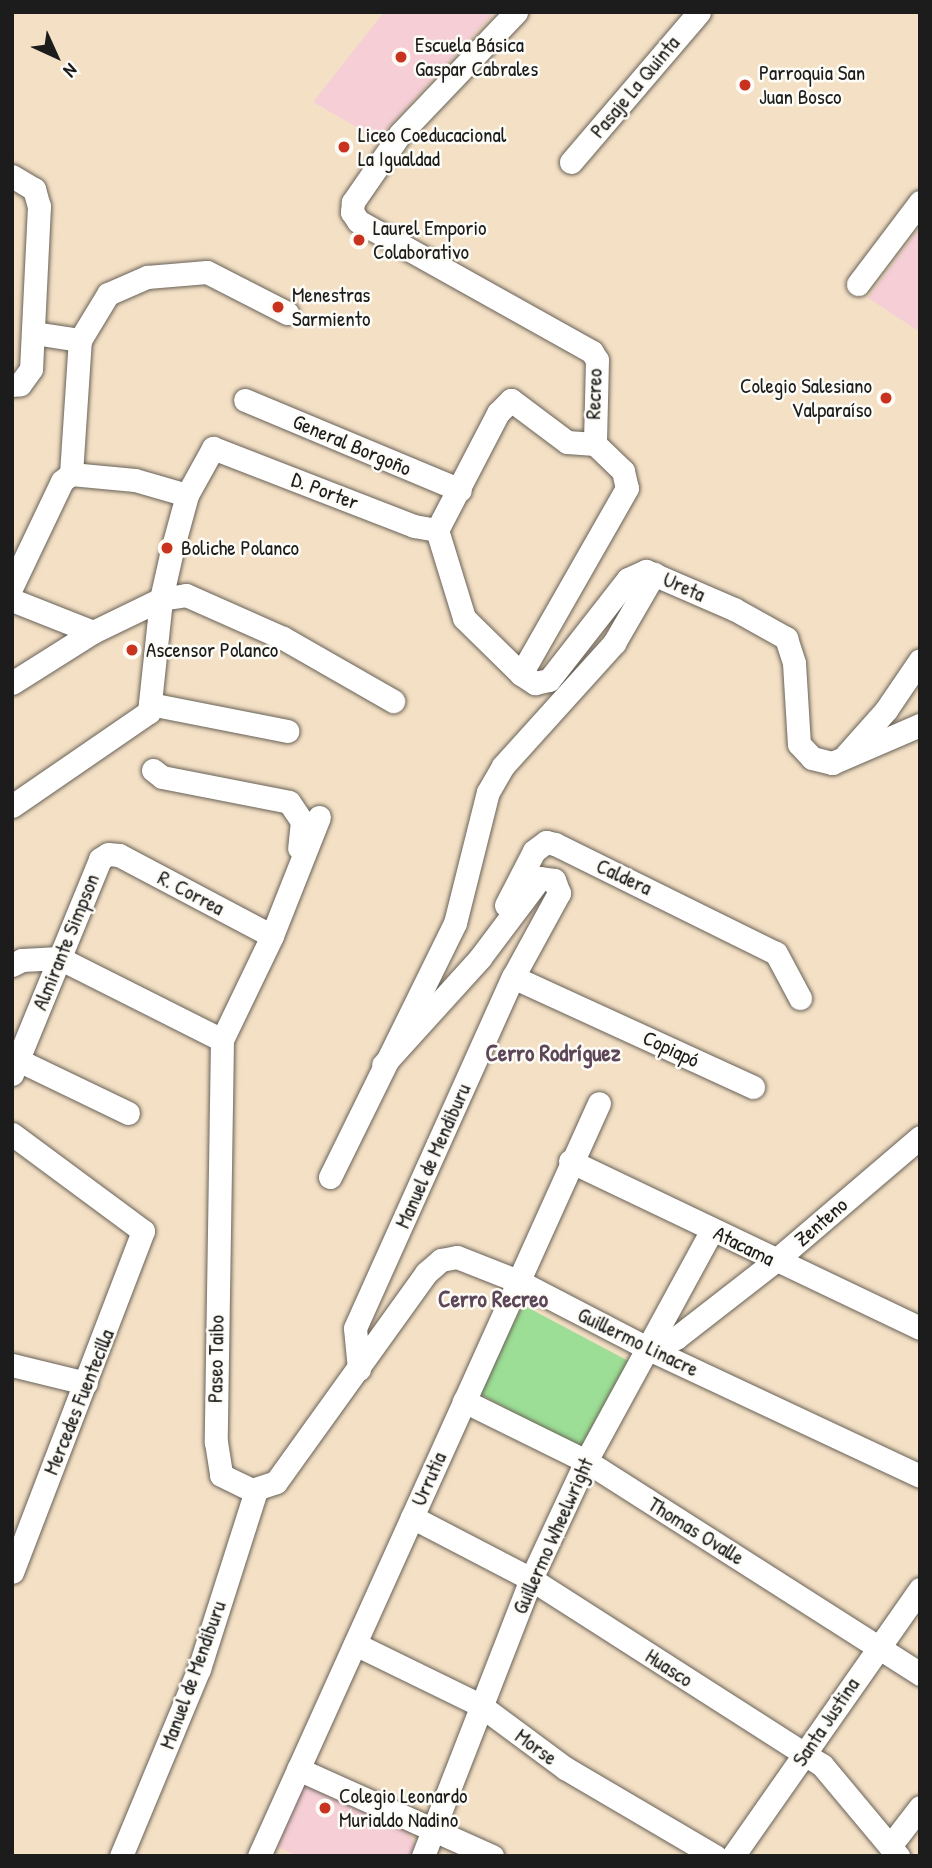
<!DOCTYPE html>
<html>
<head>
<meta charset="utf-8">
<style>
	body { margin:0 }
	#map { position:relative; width:932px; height:1868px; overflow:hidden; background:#f4e0c5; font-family:"Patrick Hand",sans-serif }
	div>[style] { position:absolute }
	.built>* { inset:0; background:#f6cfd6 }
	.green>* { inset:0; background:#9cde95; transform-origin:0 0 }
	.roads { filter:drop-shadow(0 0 2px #686157) drop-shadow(0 0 2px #686157) }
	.street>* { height:23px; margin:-11.5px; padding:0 11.5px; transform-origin:11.5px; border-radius:11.5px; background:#fff }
	.dots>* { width:19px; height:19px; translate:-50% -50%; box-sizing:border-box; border:4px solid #fdfcf7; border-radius:50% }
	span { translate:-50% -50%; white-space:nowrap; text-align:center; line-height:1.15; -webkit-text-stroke:5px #fdfcf7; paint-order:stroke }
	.poi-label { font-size:21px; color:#1c1c1c }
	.left { translate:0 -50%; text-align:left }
	.right { translate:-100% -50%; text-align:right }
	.street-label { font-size:21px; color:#1c1c1c }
	.neighbourhood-label { font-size:23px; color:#5d4658; font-weight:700 }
	.frame { position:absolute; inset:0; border:14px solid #1c1c1c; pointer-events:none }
	.north { position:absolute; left:21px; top:21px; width:70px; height:70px; -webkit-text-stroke:5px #fdfcf7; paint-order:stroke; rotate:135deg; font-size:19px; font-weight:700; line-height:28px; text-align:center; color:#1c1c1c }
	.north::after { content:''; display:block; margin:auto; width:24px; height:32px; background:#1c1c1c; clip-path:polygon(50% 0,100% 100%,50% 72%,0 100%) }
</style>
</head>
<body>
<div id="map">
	<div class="built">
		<div style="clip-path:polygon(384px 12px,495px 12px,377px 139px,313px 102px)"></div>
		<div style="clip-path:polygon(920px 227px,920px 332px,868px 298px)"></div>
		<div style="clip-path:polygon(304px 1784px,409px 1832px,415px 1847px,412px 1856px,297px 1856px,276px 1846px)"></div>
	</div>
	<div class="green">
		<div style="left:523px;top:1305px;width:121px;height:99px;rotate:28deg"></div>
	</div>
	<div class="roads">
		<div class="street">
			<div style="left:516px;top:12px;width:168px;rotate:133.6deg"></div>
			<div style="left:400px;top:134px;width:83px;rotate:124.7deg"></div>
			<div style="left:353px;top:202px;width:10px;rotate:96deg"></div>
			<div style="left:352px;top:212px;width:11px;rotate:56deg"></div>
			<div style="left:358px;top:221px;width:268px;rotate:29.2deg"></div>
			<div style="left:592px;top:352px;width:9px;rotate:58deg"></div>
			<div style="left:597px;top:360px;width:84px;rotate:91.4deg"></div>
			<div style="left:595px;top:444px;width:39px;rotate:44deg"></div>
			<div style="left:623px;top:471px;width:17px;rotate:77deg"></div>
			<div style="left:627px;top:488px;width:214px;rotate:119.7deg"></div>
			<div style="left:571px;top:162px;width:197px;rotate:-49.5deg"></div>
			<div style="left:12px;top:176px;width:26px;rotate:31deg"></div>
			<div style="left:34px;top:189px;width:18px;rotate:74deg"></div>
			<div style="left:39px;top:206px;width:163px;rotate:92.8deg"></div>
			<div style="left:31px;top:369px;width:19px;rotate:126deg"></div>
			<div style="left:20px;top:384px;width:8px;rotate:173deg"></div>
			<div style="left:858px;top:284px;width:103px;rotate:-52.9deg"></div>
			<div style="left:34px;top:333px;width:47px;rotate:8.7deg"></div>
			<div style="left:245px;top:400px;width:233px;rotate:22.7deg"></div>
			<div style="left:595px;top:444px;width:28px;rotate:-176deg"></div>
			<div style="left:567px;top:442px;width:70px;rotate:-143.1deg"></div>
			<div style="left:511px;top:400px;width:18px;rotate:135deg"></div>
			<div style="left:498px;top:413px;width:132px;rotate:117.5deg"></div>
			<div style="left:437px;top:530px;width:92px;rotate:72.9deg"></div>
			<div style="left:464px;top:618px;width:80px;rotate:44.5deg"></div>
			<div style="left:521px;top:674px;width:17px;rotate:33deg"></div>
			<div style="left:535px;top:683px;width:14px;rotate:-12deg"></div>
			<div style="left:549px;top:680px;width:128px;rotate:-52deg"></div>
			<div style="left:628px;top:579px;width:20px;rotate:-24deg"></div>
			<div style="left:646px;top:571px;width:96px;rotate:23.4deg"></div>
			<div style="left:734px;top:609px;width:60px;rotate:29.1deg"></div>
			<div style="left:786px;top:638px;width:26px;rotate:72deg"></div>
			<div style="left:794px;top:663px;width:81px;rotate:86.5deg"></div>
			<div style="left:799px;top:744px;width:19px;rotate:47deg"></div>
			<div style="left:812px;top:758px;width:21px;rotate:14deg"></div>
			<div style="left:832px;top:763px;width:96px;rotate:-23.4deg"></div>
			<div style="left:71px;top:474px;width:64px;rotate:5.4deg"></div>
			<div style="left:135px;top:480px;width:54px;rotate:16.1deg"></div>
			<div style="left:12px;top:586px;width:116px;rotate:-64.5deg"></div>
			<div style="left:62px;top:481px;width:11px;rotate:-38deg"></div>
			<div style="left:71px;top:474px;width:134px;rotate:-86.2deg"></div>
			<div style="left:80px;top:340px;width:54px;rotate:-58.7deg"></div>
			<div style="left:108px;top:294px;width:43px;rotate:-23.6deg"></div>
			<div style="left:147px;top:277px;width:60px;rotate:-4.8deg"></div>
			<div style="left:207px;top:272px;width:90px;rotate:27.1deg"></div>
			<div style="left:12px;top:600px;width:87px;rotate:21.6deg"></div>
			<div style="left:12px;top:683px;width:96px;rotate:-32.2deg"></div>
			<div style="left:93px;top:632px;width:76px;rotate:-25.9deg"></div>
			<div style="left:161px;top:599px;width:25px;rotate:-9deg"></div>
			<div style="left:186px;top:595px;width:106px;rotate:23.9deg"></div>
			<div style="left:283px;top:638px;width:127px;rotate:29.8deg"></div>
			<div style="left:150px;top:704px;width:140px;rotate:11.1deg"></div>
			<div style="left:847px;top:754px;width:59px;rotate:-48.4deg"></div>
			<div style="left:886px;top:710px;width:60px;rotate:-55.8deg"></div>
			<div style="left:153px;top:770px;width:11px;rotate:38deg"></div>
			<div style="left:162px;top:777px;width:129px;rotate:11.1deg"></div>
			<div style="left:289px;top:802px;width:23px;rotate:56deg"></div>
			<div style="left:302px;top:821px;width:27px;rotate:96deg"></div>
			<div style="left:12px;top:806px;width:166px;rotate:-34.5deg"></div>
			<div style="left:149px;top:712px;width:114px;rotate:-83.9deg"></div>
			<div style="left:161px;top:599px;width:50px;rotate:-77.3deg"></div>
			<div style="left:172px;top:550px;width:57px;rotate:-74.7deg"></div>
			<div style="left:187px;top:495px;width:54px;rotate:-61deg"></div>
			<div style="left:213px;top:448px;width:216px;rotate:21.2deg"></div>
			<div style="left:414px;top:526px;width:23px;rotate:10deg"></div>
			<div style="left:319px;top:817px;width:128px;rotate:111.6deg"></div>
			<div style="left:272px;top:936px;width:115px;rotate:115.7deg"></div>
			<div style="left:222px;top:1040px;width:402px;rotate:90.9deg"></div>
			<div style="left:216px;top:1442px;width:33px;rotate:81deg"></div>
			<div style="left:221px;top:1475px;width:34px;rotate:26deg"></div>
			<div style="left:252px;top:1490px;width:25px;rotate:-18deg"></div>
			<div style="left:276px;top:1482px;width:257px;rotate:-54.3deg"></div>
			<div style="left:426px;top:1273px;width:20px;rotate:-41deg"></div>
			<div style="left:441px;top:1260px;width:16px;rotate:-11deg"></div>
			<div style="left:457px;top:1257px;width:66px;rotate:21.5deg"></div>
			<div style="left:518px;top:1281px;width:148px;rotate:27.4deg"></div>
			<div style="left:649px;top:1349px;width:299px;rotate:25.1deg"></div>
			<div style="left:506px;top:905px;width:61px;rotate:-62.6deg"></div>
			<div style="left:534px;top:851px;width:15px;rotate:-37deg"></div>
			<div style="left:546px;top:842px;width:9px;rotate:13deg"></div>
			<div style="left:555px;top:844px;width:246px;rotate:26.3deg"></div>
			<div style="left:776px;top:953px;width:51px;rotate:61.9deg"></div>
			<div style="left:12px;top:965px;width:11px;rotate:-27deg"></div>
			<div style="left:22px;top:960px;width:37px;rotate:-3deg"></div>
			<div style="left:59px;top:958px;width:182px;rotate:26.7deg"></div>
			<div style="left:513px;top:977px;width:264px;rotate:24.6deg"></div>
			<div style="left:18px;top:1060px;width:122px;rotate:25.7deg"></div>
			<div style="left:12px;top:1074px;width:232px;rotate:-67.7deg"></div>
			<div style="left:100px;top:859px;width:9px;rotate:-32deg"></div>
			<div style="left:108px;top:854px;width:11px;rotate:5deg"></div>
			<div style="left:119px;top:855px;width:173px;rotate:27.9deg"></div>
			<div style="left:12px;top:1134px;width:163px;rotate:36.5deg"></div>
			<div style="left:143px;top:1231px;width:365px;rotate:111deg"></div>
			<div style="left:570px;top:1161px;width:388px;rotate:25.5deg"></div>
			<div style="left:330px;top:1177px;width:283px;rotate:-63.8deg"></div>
			<div style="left:455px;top:923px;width:135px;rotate:-75.9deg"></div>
			<div style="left:488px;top:792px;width:30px;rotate:-60deg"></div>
			<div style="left:503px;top:766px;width:166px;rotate:-47.9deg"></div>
			<div style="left:614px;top:643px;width:80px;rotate:-59.9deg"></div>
			<div style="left:649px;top:1349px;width:29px;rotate:-22deg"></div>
			<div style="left:676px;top:1338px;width:125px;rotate:-37.9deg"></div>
			<div style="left:775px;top:1261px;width:191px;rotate:-40.5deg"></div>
			<div style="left:12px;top:1365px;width:76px;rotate:13.7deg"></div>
			<div style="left:359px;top:1369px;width:41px;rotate:-95.6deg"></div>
			<div style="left:355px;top:1328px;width:385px;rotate:-65.8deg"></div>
			<div style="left:513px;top:977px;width:96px;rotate:-61.3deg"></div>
			<div style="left:559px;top:893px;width:14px;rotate:-111deg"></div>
			<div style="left:554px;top:880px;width:14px;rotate:-172deg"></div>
			<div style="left:540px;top:878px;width:100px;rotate:126.9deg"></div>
			<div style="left:480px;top:958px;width:144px;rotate:132.2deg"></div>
			<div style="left:464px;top:1401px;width:136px;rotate:26.2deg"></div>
			<div style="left:586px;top:1461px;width:396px;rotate:32.5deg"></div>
			<div style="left:412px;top:1517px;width:134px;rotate:27.5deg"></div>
			<div style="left:531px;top:1579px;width:345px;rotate:32.6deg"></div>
			<div style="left:822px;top:1765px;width:119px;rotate:50.1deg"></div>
			<div style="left:355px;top:1644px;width:139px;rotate:26deg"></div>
			<div style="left:480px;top:1705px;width:106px;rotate:36.5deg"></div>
			<div style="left:565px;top:1768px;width:174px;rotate:30.4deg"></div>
			<div style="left:298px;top:1769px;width:213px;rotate:24.2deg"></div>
			<div style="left:890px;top:1846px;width:49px;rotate:-52.4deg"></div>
			<div style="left:121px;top:1856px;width:203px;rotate:-67.4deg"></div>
			<div style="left:199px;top:1669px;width:188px;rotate:-72.3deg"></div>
			<div style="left:259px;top:1856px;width:826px;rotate:-65.7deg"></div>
			<div style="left:423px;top:1856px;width:297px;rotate:-68.7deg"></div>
			<div style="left:531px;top:1579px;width:130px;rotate:-65deg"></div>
			<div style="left:586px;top:1461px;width:263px;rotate:-61.4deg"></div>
			<div style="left:733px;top:1856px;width:326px;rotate:-55deg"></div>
		</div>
	</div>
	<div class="dots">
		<div style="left:401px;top:57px;background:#c8321e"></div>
		<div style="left:745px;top:85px;background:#c8321e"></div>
		<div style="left:344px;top:147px;background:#c8321e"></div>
		<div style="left:359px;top:240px;background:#c8321e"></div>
		<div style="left:278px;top:307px;background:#c8321e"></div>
		<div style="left:886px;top:398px;background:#c8321e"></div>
		<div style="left:167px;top:548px;background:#c8321e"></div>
		<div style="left:132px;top:650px;background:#c8321e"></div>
		<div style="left:325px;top:1808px;background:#c8321e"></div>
	</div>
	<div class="poi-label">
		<span class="left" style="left:415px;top:57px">Escuela Básica<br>Gaspar Cabrales</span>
		<span class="left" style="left:759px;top:85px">Parroquia San<br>Juan Bosco</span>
		<span class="left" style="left:358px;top:147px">Liceo Coeducacional<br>La Igualdad</span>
		<span class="left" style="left:373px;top:240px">Laurel Emporio<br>Colaborativo</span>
		<span class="left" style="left:292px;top:307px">Menestras<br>Sarmiento</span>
		<span class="right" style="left:872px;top:398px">Colegio Salesiano<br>Valparaíso</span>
		<span class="left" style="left:181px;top:548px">Boliche Polanco</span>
		<span class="left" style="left:146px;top:650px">Ascensor Polanco</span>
		<span class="left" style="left:339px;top:1808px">Colegio Leonardo<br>Murialdo Nadino</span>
	</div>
	<div class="street-label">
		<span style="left:635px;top:87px;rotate:-50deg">Pasaje La Quinta</span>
		<span style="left:594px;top:394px;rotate:-88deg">Recreo</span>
		<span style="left:352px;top:445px;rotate:23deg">General Borgoño</span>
		<span style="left:325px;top:491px;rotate:21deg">D. Porter</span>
		<span style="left:684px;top:587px;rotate:24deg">Ureta</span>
		<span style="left:624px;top:877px;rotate:25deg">Caldera</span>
		<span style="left:191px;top:893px;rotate:28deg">R. Correa</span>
		<span style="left:66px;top:942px;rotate:-68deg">Almirante Simpson</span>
		<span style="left:671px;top:1049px;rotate:25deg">Copiapó</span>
		<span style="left:433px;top:1156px;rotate:-66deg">Manuel de Mendiburu</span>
		<span style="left:821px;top:1222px;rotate:-41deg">Zenteno</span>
		<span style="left:744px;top:1246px;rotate:26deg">Atacama</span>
		<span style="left:638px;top:1342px;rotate:26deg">Guillermo Linacre</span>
		<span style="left:216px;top:1359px;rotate:-89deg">Paseo Taibo</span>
		<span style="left:79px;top:1402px;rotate:-68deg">Mercedes Fuentecilla</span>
		<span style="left:429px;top:1479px;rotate:-66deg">Urrutia</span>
		<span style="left:696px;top:1531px;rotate:32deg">Thomas Ovalle</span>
		<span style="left:553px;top:1536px;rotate:-66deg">Guillermo Wheelwright</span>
		<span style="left:669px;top:1668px;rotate:33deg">Huasco</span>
		<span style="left:193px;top:1675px;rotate:-70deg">Manuel de Mendiburu</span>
		<span style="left:826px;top:1722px;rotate:-56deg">Santa Justina</span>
		<span style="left:536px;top:1747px;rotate:36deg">Morse</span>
	</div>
	<div class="neighbourhood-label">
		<span style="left:553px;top:1053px">Cerro Rodríguez</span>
		<span style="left:493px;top:1299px">Cerro Recreo</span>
	</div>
	<div class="frame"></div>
	<div class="north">N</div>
</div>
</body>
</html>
